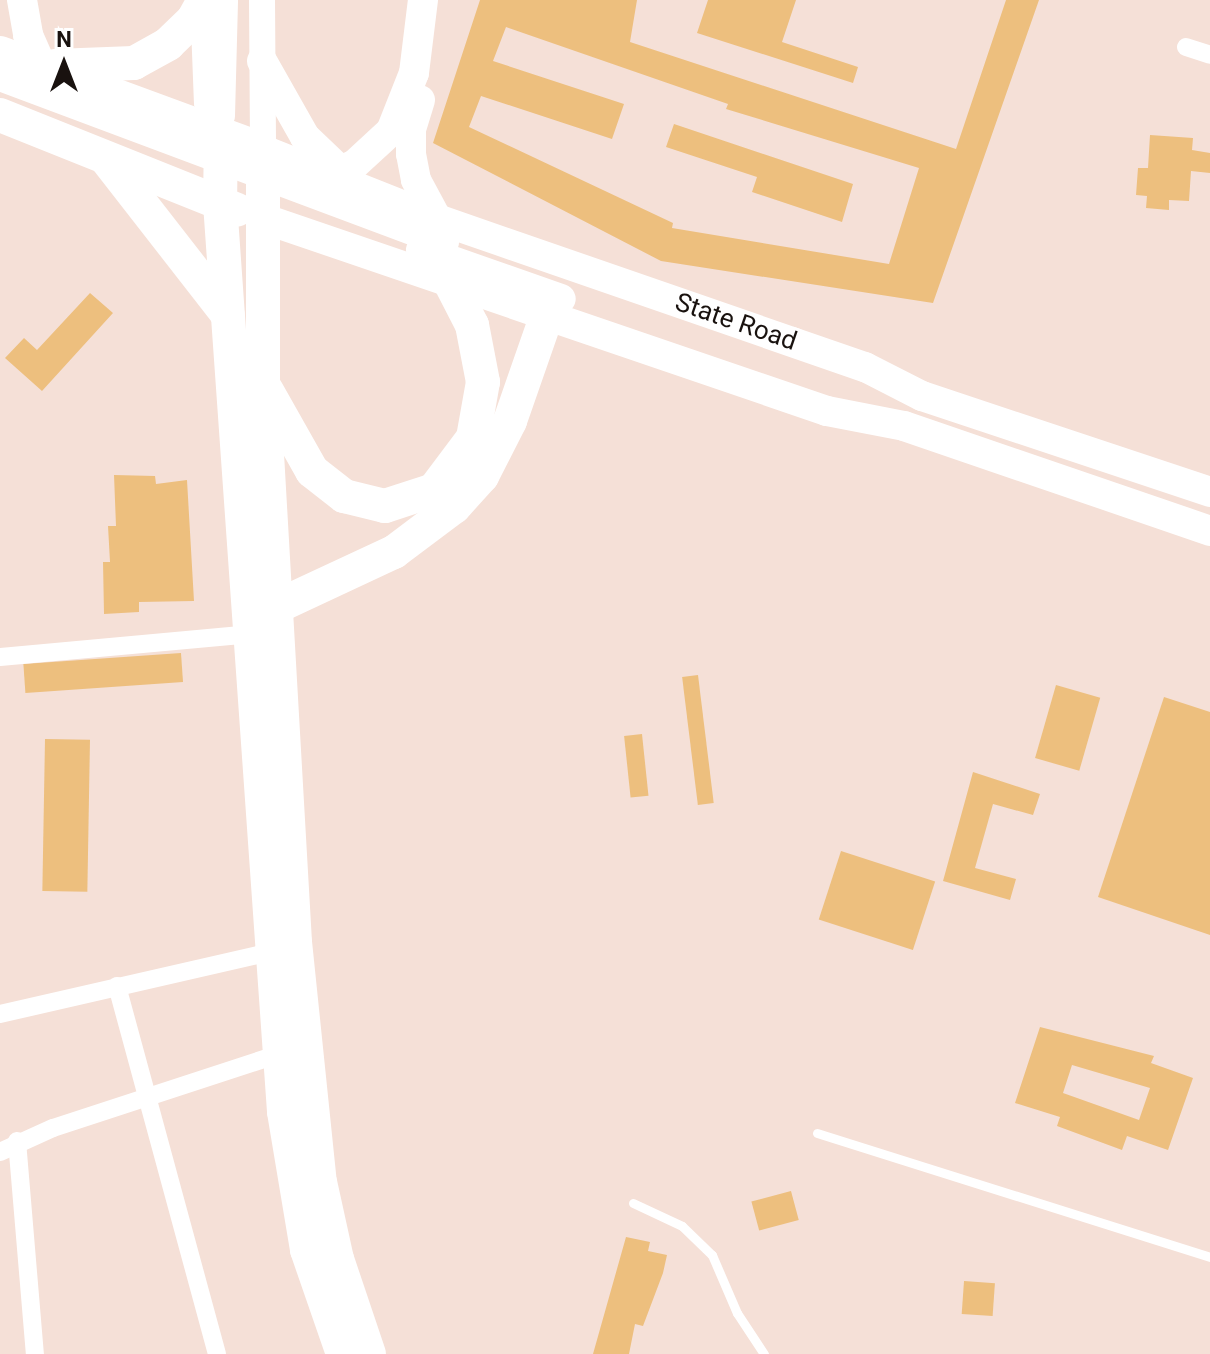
<!DOCTYPE html>
<html>
<head>
<meta charset="utf-8">
<style>
	body { margin:0 }
	#map { position:relative; width:1210px; height:1354px; overflow:hidden; background:#f5e0d7; font-family:Roboto,sans-serif }
	div>[style] { position:absolute }
	.building>* { inset:0; background:#edbf7e; transform-origin:0 0 }
	.lane>* { height:9px; margin:-4.5px; padding:0 4.5px; transform-origin:4.5px; border-radius:4.5px; background:#fff }
	.street>* { height:18px; margin:-9px; padding:0 9px; transform-origin:9px; border-radius:9px; background:#fff }
	.secondary>* { height:26px; margin:-13px; padding:0 13px; transform-origin:13px; border-radius:13px; background:#fff }
	.primary>* { height:30px; margin:-15px; padding:0 15px; transform-origin:15px; border-radius:15px; background:#fff }
	.highway>* { height:34px; margin:-17px; padding:0 17px; transform-origin:17px; border-radius:17px; background:#fff }
	span { translate:-50% -50%; white-space:nowrap; text-align:center; line-height:1.15; -webkit-text-stroke:6px #fff; paint-order:stroke }
	.street-label { font-size:26px; color:#19120f }
	.north { position:absolute; left:24px; top:24px; width:80px; height:80px; -webkit-text-stroke:6px #fff; paint-order:stroke; rotate:0deg; font-size:22px; font-weight:700; line-height:32px; text-align:center; color:#19120f }
	.north::after { content:''; display:block; margin:auto; width:28px; height:36px; background:#19120f; clip-path:polygon(50% 0,100% 100%,50% 72%,0 100%) }
</style>
</head>
<body>
<div id="map">
	<div class="building">
		<div style="clip-path:polygon(evenodd,480px 0,637px 0,630px 42px,956px 149px,1006px 0,1039px 0,933px 303px,661px 261px,433px 143px,480px 0,506px 27px,728px 104px,726px 109px,919px 168px,889px 264px,672px 228px,673px 223px,469px 127px,481px 96px,612px 139px,624px 104px,493px 61px,506px 27px)"></div>
		<div style="clip-path:polygon(708px 0,796px 0,782px 42px,858px 67px,853px 83px,697px 33px)"></div>
		<div style="clip-path:polygon(674px 124px,853px 184px,842px 222px,752px 192px,757px 177px,666px 147px)"></div>
		<div style="clip-path:polygon(1150px 135px,1193px 138px,1192px 150px,1210px 153px,1210px 173px,1191px 171px,1189px 201px,1169px 200px,1169px 210px,1146px 208px,1147px 196px,1136px 195px,1138px 168px,1148px 168px)"></div>
		<div style="clip-path:polygon(90px 293px,113px 313px,42px 391px,5px 358px,24px 338px,37px 350px)"></div>
		<div style="clip-path:polygon(114px 475px,155px 476px,156px 484px,187px 480px,194px 601px,139px 602px,139px 612px,104px 614px,103px 562px,110px 562px,108px 526px,116px 526px)"></div>
		<div style="left:181px;top:653px;width:29px;height:158px;rotate:86deg"></div>
		<div style="left:698px;top:675px;width:129px;height:16px;rotate:83deg"></div>
		<div style="left:1056px;top:685px;width:46px;height:76px;rotate:16deg"></div>
		<div style="clip-path:polygon(1164px 697px,1210px 712px,1210px 935px,1098px 897px)"></div>
		<div style="left:642px;top:734px;width:62px;height:18px;rotate:84deg"></div>
		<div style="left:45px;top:739px;width:45px;height:152px;rotate:1deg"></div>
		<div style="clip-path:polygon(973px 772px,1040px 794px,1033px 815px,993px 804px,975px 868px,1016px 879px,1010px 900px,943px 881px)"></div>
		<div style="left:841px;top:851px;width:99px;height:72px;rotate:18deg"></div>
		<div style="clip-path:polygon(evenodd,1040px 1027px,1154px 1056px,1151px 1063px,1193px 1078px,1168px 1150px,1127px 1136px,1122px 1150px,1057px 1126px,1060px 1117px,1015px 1103px,1040px 1027px,1072px 1065px,1150px 1088px,1139px 1120px,1063px 1093px,1072px 1065px)"></div>
		<div style="left:791px;top:1191px;width:30px;height:41px;rotate:75deg"></div>
		<div style="clip-path:polygon(626px 1237px,650px 1242px,648px 1251px,667px 1255px,663px 1273px,643px 1326px,635px 1324px,629px 1354px,593px 1354px)"></div>
		<div style="left:964px;top:1281px;width:31px;height:33px;rotate:4deg"></div>
	</div>
	<div class="lane">
		<div style="left:817px;top:1133px;width:412px;rotate:17.5deg"></div>
		<div style="left:633px;top:1203px;width:54px;rotate:25.1deg"></div>
		<div style="left:682px;top:1226px;width:42px;rotate:44deg"></div>
		<div style="left:712px;top:1255px;width:63px;rotate:66.7deg"></div>
		<div style="left:737px;top:1313px;width:49px;rotate:56.6deg"></div>
	</div>
	<div class="street">
		<div style="left:1186px;top:47px;width:25px;rotate:18deg"></div>
		<div style="left:0;top:657px;width:253px;rotate:-5.2deg"></div>
		<div style="left:117px;top:986px;width:381px;rotate:74.8deg"></div>
		<div style="left:0;top:1014px;width:278px;rotate:-12.9deg"></div>
		<div style="left:17px;top:1141px;width:214px;rotate:85.2deg"></div>
		<div style="left:0;top:1152px;width:58px;rotate:-24.4deg"></div>
		<div style="left:53px;top:1128px;width:239px;rotate:-18.1deg"></div>
	</div>
	<div class="secondary">
		<div style="left:262px;top:0;width:150px;rotate:89.6deg"></div>
		<div style="left:222px;top:116px;width:116px;rotate:-88.5deg"></div>
	</div>
	<div class="primary">
		<div style="left:22px;top:0;width:36px;rotate:80deg"></div>
		<div style="left:28px;top:35px;width:55px;rotate:66.3deg"></div>
		<div style="left:205px;top:0;width:102px;rotate:87.8deg"></div>
		<div style="left:209px;top:102px;width:34px;rotate:69deg"></div>
		<div style="left:262px;top:61px;width:87px;rotate:60.5deg"></div>
		<div style="left:305px;top:137px;width:52px;rotate:43.5deg"></div>
		<div style="left:0;top:76px;width:474px;rotate:20.5deg"></div>
		<div style="left:420px;top:100px;width:31px;rotate:107deg"></div>
		<div style="left:411px;top:130px;width:24px;rotate:90deg"></div>
		<div style="left:411px;top:154px;width:26px;rotate:79deg"></div>
		<div style="left:416px;top:180px;width:44px;rotate:61.7deg"></div>
		<div style="left:263px;top:150px;width:187px;rotate:21.6deg"></div>
		<div style="left:437px;top:219px;width:453px;rotate:19.1deg"></div>
		<div style="left:865px;top:367px;width:64px;rotate:27deg"></div>
		<div style="left:922px;top:396px;width:304px;rotate:18.4deg"></div>
		<div style="left:318px;top:180px;width:39px;rotate:-23deg"></div>
		<div style="left:354px;top:165px;width:50px;rotate:-42.6deg"></div>
		<div style="left:391px;top:131px;width:62px;rotate:-68.4deg"></div>
		<div style="left:414px;top:73px;width:74px;rotate:-83deg"></div>
		<div style="left:259px;top:217px;width:600px;rotate:18.86deg"></div>
		<div style="left:827px;top:411px;width:78px;rotate:11deg"></div>
		<div style="left:904px;top:426px;width:324px;rotate:18.9deg"></div>
		<div style="left:421px;top:250px;width:148px;rotate:19.3deg"></div>
	</div>
	<div class="highway">
		<div style="left:0;top:53px;width:280px;rotate:20.2deg"></div>
		<div style="left:263px;top:150px;width:234px;rotate:90deg"></div>
		<div style="left:263px;top:384px;width:559px;rotate:86.72deg"></div>
		<div style="left:295px;top:942px;width:241px;rotate:84.1deg"></div>
		<div style="left:320px;top:1182px;width:79px;rotate:77.6deg"></div>
		<div style="left:337px;top:1259px;width:100px;rotate:71.4deg"></div>
		<div style="left:55px;top:66px;width:79px;rotate:-2.2deg"></div>
		<div style="left:134px;top:63px;width:39px;rotate:-29deg"></div>
		<div style="left:168px;top:44px;width:35px;rotate:-44deg"></div>
		<div style="left:193px;top:20px;width:23px;rotate:-61deg"></div>
		<div style="left:0;top:115px;width:255px;rotate:21.8deg"></div>
		<div style="left:221px;top:134px;width:69px;rotate:90.8deg"></div>
		<div style="left:220px;top:203px;width:911px;rotate:85.97deg"></div>
		<div style="left:284px;top:1112px;width:140px;rotate:80.5deg"></div>
		<div style="left:307px;top:1250px;width:110px;rotate:70.9deg"></div>
		<div style="left:108px;top:161px;width:195px;rotate:52.1deg"></div>
		<div style="left:267px;top:391px;width:92px;rotate:60.6deg"></div>
		<div style="left:312px;top:471px;width:41px;rotate:38deg"></div>
		<div style="left:344px;top:496px;width:42px;rotate:13.7deg"></div>
		<div style="left:385px;top:506px;width:52px;rotate:-18.1deg"></div>
		<div style="left:434px;top:490px;width:65px;rotate:-53.1deg"></div>
		<div style="left:473px;top:438px;width:57px;rotate:-79.9deg"></div>
		<div style="left:483px;top:382px;width:58px;rotate:-100.9deg"></div>
		<div style="left:472px;top:325px;width:79px;rotate:-117.2deg"></div>
		<div style="left:278px;top:606px;width:128px;rotate:-25deg"></div>
		<div style="left:394px;top:552px;width:75px;rotate:-36.9deg"></div>
		<div style="left:454px;top:507px;width:42px;rotate:-47.9deg"></div>
		<div style="left:482px;top:476px;width:62px;rotate:-63deg"></div>
		<div style="left:510px;top:421px;width:112px;rotate:-70.8deg"></div>
	</div>
	<div class="street-label">
		<span style="left:736px;top:322px;rotate:19deg">State Road</span>
	</div>
	<div class="north">N</div>
</div>
</body>
</html>
